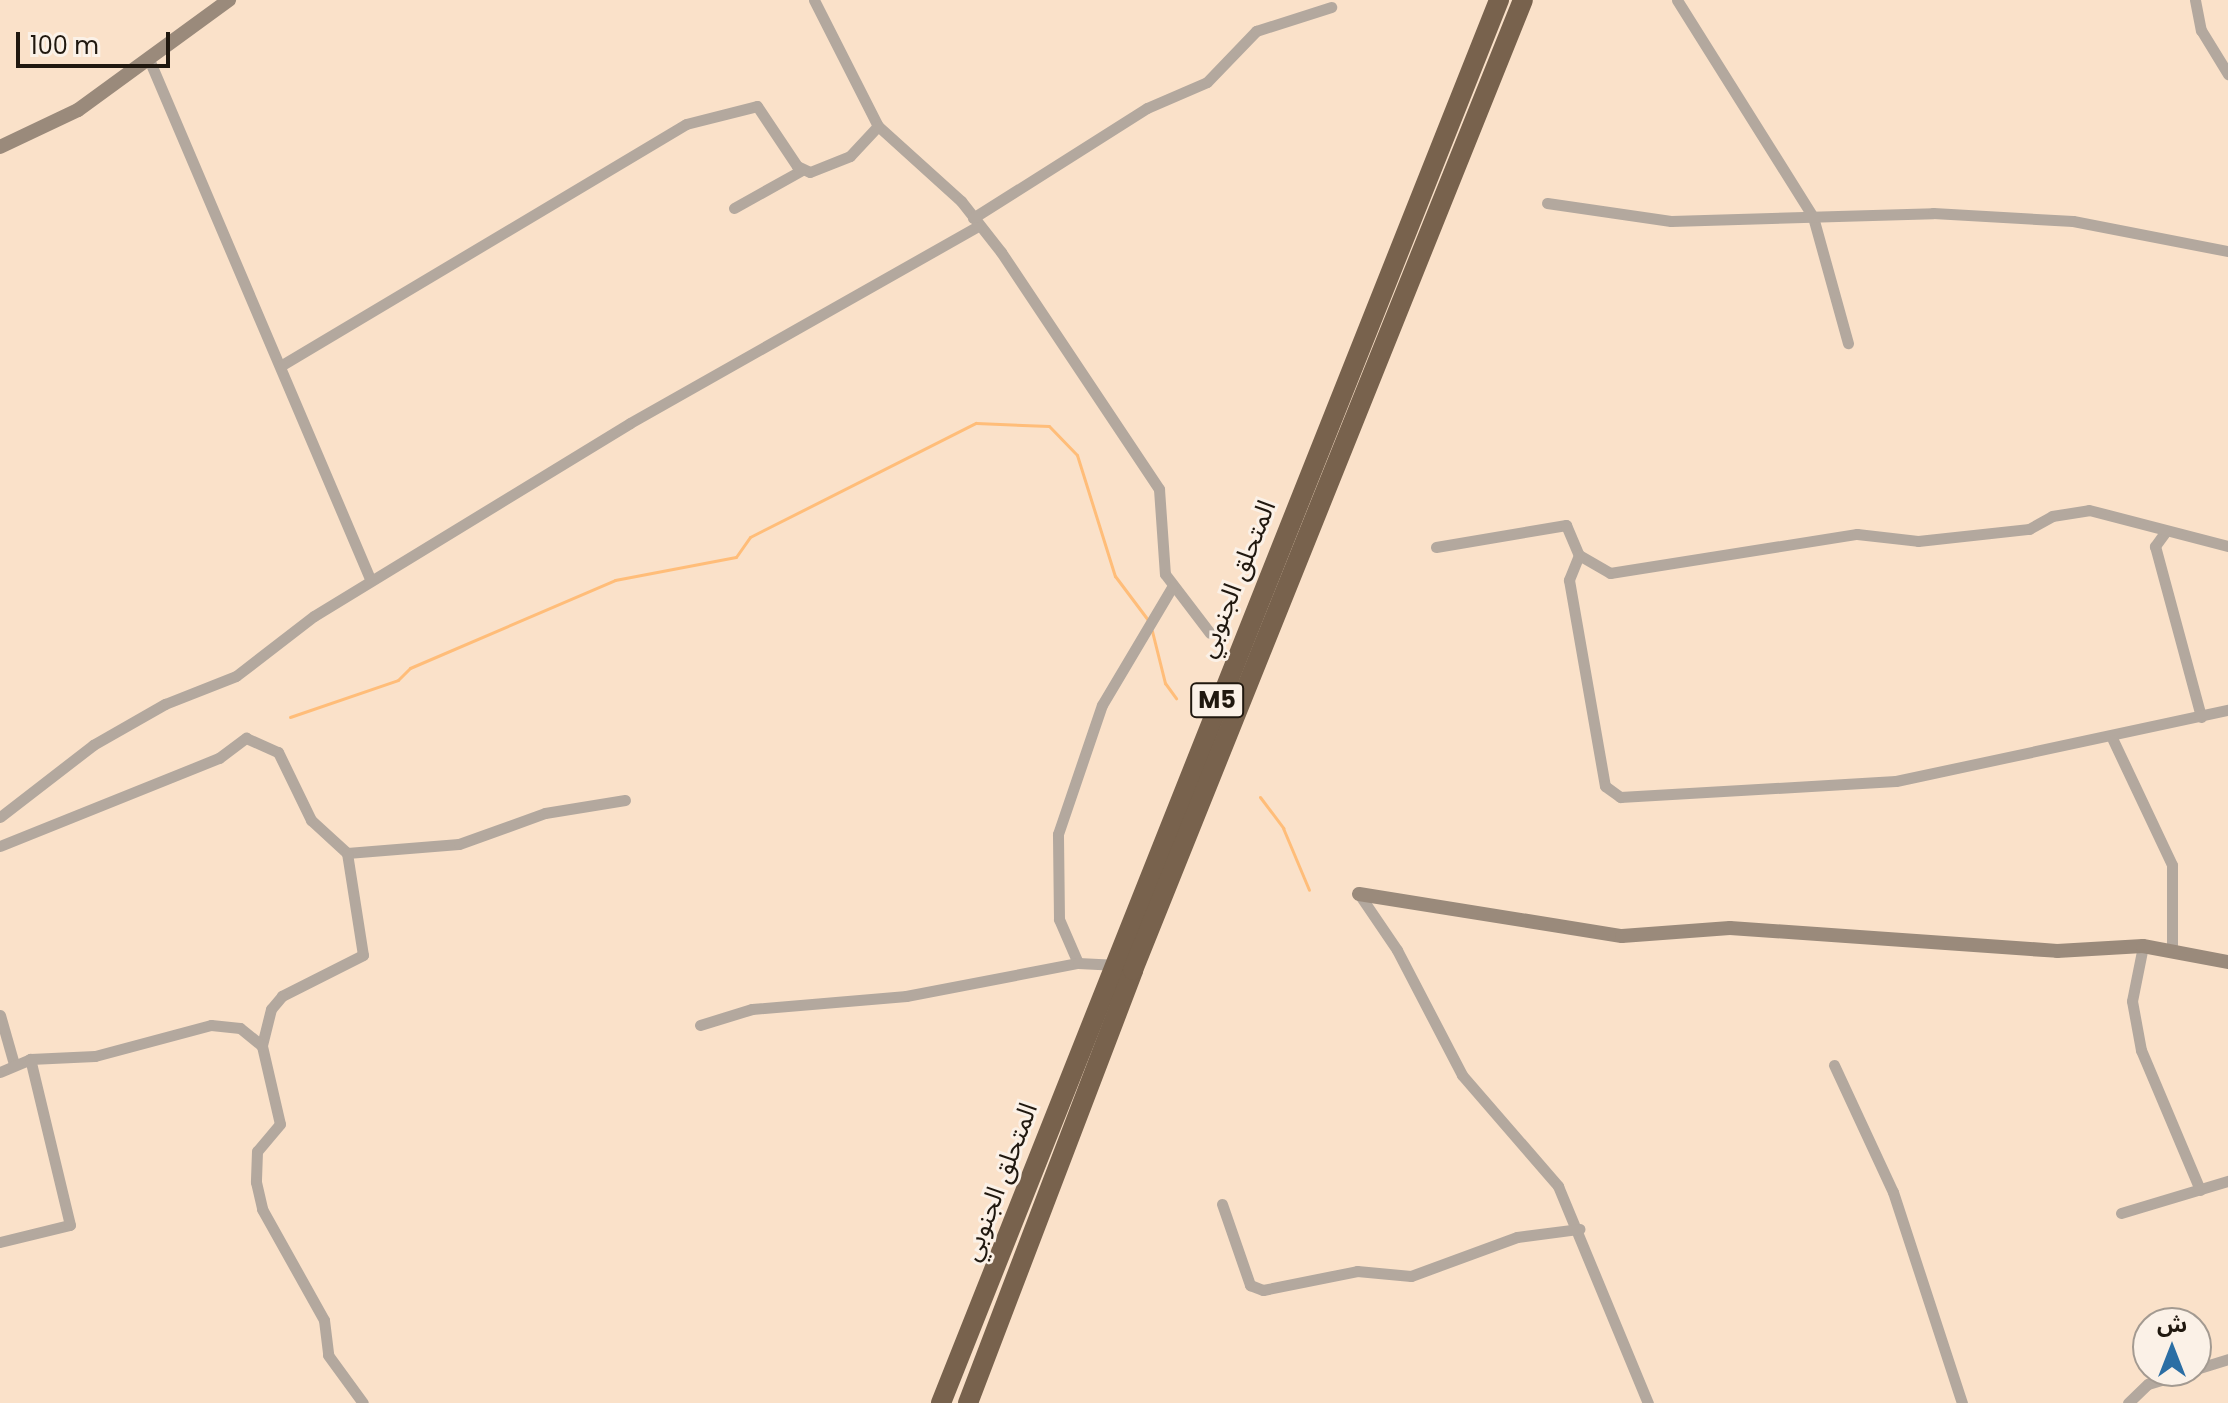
<!DOCTYPE html>
<html>
<head>
<meta charset="utf-8">
<style>
	body { margin:0 }
	#map { position:relative; width:2228px; height:1403px; overflow:hidden; background:#fae1c9; font-family:Poppins,"Noto Sans Arabic",sans-serif }
	div>[style] { position:absolute }
	.stream>* { height:3px; margin:-1.5px; padding:0 1.5px; transform-origin:1.5px; border-radius:1.5px; background:#ffbd79 }
	.street>* { height:11px; margin:-5.5px; padding:0 5.5px; transform-origin:5.5px; border-radius:5.5px; background:#b3a89e }
	.secondary>* { height:14px; margin:-7px; padding:0 7px; transform-origin:7px; border-radius:7px; background:#9a8a7b }
	.highway>* { height:20px; margin:-10px; padding:0 10px; transform-origin:10px; border-radius:10px; background:#78624d }
	span { translate:-50% -50%; white-space:nowrap; text-align:center; line-height:1.15; -webkit-text-stroke:6px #fbf1e7; paint-order:stroke }
	.shield-label span { padding:2px 6px; background:#fbf1e7; border:2px solid; border-radius:6px; -webkit-text-stroke-width:0 }
	.shield-label { font-size:24px; color:#20180f; font-weight:700 }
	.street-label { font-size:26px; color:#20180f }
	.north { position:absolute; left:2132px; top:1307px; width:80px; height:80px; box-sizing:border-box; background:#fbf1e7; border:2px solid #a39a91; border-radius:50%; rotate:0deg; font-size:22px; font-weight:700; line-height:32px; text-align:center; color:#20180f }
	.north::after { content:''; display:block; margin:auto; width:28px; height:36px; background:#2b6ea4; clip-path:polygon(50% 0,100% 100%,50% 72%,0 100%) }
	.scale { position:absolute; left:16px; top:32px; width:154px; height:36px; box-sizing:border-box; border:4px solid #20180f; border-top:0; padding-left:10px; font-size:24px; line-height:28px; white-space:nowrap; color:#20180f; -webkit-text-stroke:6px #fbf1e7; paint-order:stroke }
</style>
</head>
<body>
<div id="map">
	<div class="stream">
		<div style="left:1152px;top:631px;width:54px;rotate:76deg"></div>
		<div style="left:1165px;top:683px;width:19px;rotate:54deg"></div>
		<div style="left:290px;top:717px;width:114px;rotate:-18.9deg"></div>
		<div style="left:398px;top:680px;width:17px;rotate:-45deg"></div>
		<div style="left:410px;top:668px;width:223px;rotate:-23.2deg"></div>
		<div style="left:615px;top:580px;width:123px;rotate:-10.8deg"></div>
		<div style="left:736px;top:557px;width:24px;rotate:-55deg"></div>
		<div style="left:750px;top:537px;width:253px;rotate:-26.8deg"></div>
		<div style="left:976px;top:423px;width:73px;rotate:2.4deg"></div>
		<div style="left:1049px;top:426px;width:40px;rotate:46deg"></div>
		<div style="left:1077px;top:455px;width:127px;rotate:72.6deg"></div>
		<div style="left:1115px;top:576px;width:55px;rotate:53.1deg"></div>
		<div style="left:1260px;top:797px;width:39px;rotate:53deg"></div>
		<div style="left:1283px;top:828px;width:67px;rotate:67.2deg"></div>
	</div>
	<div class="street">
		<div style="left:814px;top:0;width:141px;rotate:63.1deg"></div>
		<div style="left:878px;top:126px;width:112px;rotate:42.1deg"></div>
		<div style="left:961px;top:201px;width:65px;rotate:51.9deg"></div>
		<div style="left:1001px;top:252px;width:285px;rotate:56.3deg"></div>
		<div style="left:1159px;top:489px;width:85px;rotate:86deg"></div>
		<div style="left:1165px;top:574px;width:74px;rotate:52.7deg"></div>
		<div style="left:1677px;top:0;width:256px;rotate:57.9deg"></div>
		<div style="left:1813px;top:217px;width:131px;rotate:74.5deg"></div>
		<div style="left:2195px;top:0;width:31px;rotate:79deg"></div>
		<div style="left:2201px;top:30px;width:52px;rotate:58.5deg"></div>
		<div style="left:148px;top:57px;width:569px;rotate:66.95deg"></div>
		<div style="left:1547px;top:203px;width:125px;rotate:8.3deg"></div>
		<div style="left:1671px;top:221px;width:262px;rotate:-1.7deg"></div>
		<div style="left:1933px;top:213px;width:140px;rotate:3.3deg"></div>
		<div style="left:2073px;top:221px;width:158px;rotate:11deg"></div>
		<div style="left:734px;top:208px;width:78px;rotate:-29.2deg"></div>
		<div style="left:973px;top:218px;width:206px;rotate:-32.3deg"></div>
		<div style="left:1147px;top:108px;width:65px;rotate:-23.4deg"></div>
		<div style="left:1207px;top:82px;width:71px;rotate:-46.1deg"></div>
		<div style="left:1256px;top:31px;width:79px;rotate:-17.7deg"></div>
		<div style="left:282px;top:365px;width:470px;rotate:-30.8deg"></div>
		<div style="left:686px;top:124px;width:73px;rotate:-14.2deg"></div>
		<div style="left:757px;top:106px;width:72px;rotate:56.3deg"></div>
		<div style="left:797px;top:166px;width:14px;rotate:25deg"></div>
		<div style="left:810px;top:172px;width:43px;rotate:-21.8deg"></div>
		<div style="left:850px;top:156px;width:41px;rotate:-47deg"></div>
		<div style="left:2166px;top:531px;width:19px;rotate:126deg"></div>
		<div style="left:2155px;top:546px;width:177px;rotate:74.9deg"></div>
		<div style="left:1436px;top:547px;width:132px;rotate:-9.6deg"></div>
		<div style="left:1566px;top:525px;width:33px;rotate:67deg"></div>
		<div style="left:1579px;top:555px;width:36px;rotate:30deg"></div>
		<div style="left:1610px;top:573px;width:250px;rotate:-9deg"></div>
		<div style="left:1857px;top:534px;width:61px;rotate:6.5deg"></div>
		<div style="left:1918px;top:541px;width:112px;rotate:-6.2deg"></div>
		<div style="left:2029px;top:529px;width:26px;rotate:-29deg"></div>
		<div style="left:2052px;top:516px;width:37px;rotate:-9deg"></div>
		<div style="left:2089px;top:510px;width:144px;rotate:14.5deg"></div>
		<div style="left:1579px;top:555px;width:27px;rotate:112deg"></div>
		<div style="left:1569px;top:580px;width:209px;rotate:80.1deg"></div>
		<div style="left:1605px;top:786px;width:19px;rotate:36deg"></div>
		<div style="left:1620px;top:797px;width:276px;rotate:-3.3deg"></div>
		<div style="left:1896px;top:781px;width:340px;rotate:-12.1deg"></div>
		<div style="left:2113px;top:740px;width:138px;rotate:64.7deg"></div>
		<div style="left:2172px;top:865px;width:86px;rotate:90deg"></div>
		<div style="left:0;top:817px;width:118px;rotate:-37.7deg"></div>
		<div style="left:93px;top:745px;width:83px;rotate:-29.7deg"></div>
		<div style="left:165px;top:704px;width:76px;rotate:-21.5deg"></div>
		<div style="left:236px;top:676px;width:98px;rotate:-37.6deg"></div>
		<div style="left:314px;top:616px;width:370px;rotate:-31.4deg"></div>
		<div style="left:630px;top:423px;width:398px;rotate:-29.5deg"></div>
		<div style="left:0;top:846px;width:236px;rotate:-21.9deg"></div>
		<div style="left:219px;top:758px;width:34px;rotate:-37deg"></div>
		<div style="left:246px;top:738px;width:35px;rotate:24deg"></div>
		<div style="left:278px;top:752px;width:76px;rotate:64.1deg"></div>
		<div style="left:311px;top:820px;width:49px;rotate:42.5deg"></div>
		<div style="left:347px;top:853px;width:112px;rotate:-4.6deg"></div>
		<div style="left:459px;top:844px;width:91px;rotate:-19.8deg"></div>
		<div style="left:545px;top:813px;width:81px;rotate:-9.2deg"></div>
		<div style="left:347px;top:853px;width:103px;rotate:81.1deg"></div>
		<div style="left:363px;top:955px;width:91px;rotate:153.2deg"></div>
		<div style="left:282px;top:996px;width:17px;rotate:130deg"></div>
		<div style="left:271px;top:1009px;width:38px;rotate:104deg"></div>
		<div style="left:262px;top:1046px;width:80px;rotate:77deg"></div>
		<div style="left:280px;top:1124px;width:35px;rotate:130deg"></div>
		<div style="left:257px;top:1151px;width:31px;rotate:92deg"></div>
		<div style="left:256px;top:1182px;width:28px;rotate:77deg"></div>
		<div style="left:262px;top:1209px;width:127px;rotate:60.8deg"></div>
		<div style="left:324px;top:1320px;width:35px;rotate:83deg"></div>
		<div style="left:328px;top:1355px;width:59px;rotate:53.9deg"></div>
		<div style="left:1359px;top:894px;width:68px;rotate:55.8deg"></div>
		<div style="left:1397px;top:950px;width:141px;rotate:62.5deg"></div>
		<div style="left:1462px;top:1075px;width:147px;rotate:49.1deg"></div>
		<div style="left:1558px;top:1186px;width:235px;rotate:67.5deg"></div>
		<div style="left:2143px;top:946px;width:56px;rotate:101.3deg"></div>
		<div style="left:2132px;top:1001px;width:50px;rotate:79.6deg"></div>
		<div style="left:2141px;top:1050px;width:152px;rotate:67.1deg"></div>
		<div style="left:1078px;top:963px;width:48px;rotate:-113.4deg"></div>
		<div style="left:1059px;top:919px;width:85px;rotate:-90.7deg"></div>
		<div style="left:1058px;top:834px;width:136px;rotate:-71.2deg"></div>
		<div style="left:1102px;top:705px;width:137px;rotate:-59.3deg"></div>
		<div style="left:0;top:1015px;width:51px;rotate:74.1deg"></div>
		<div style="left:700px;top:1025px;width:54px;rotate:-17.1deg"></div>
		<div style="left:752px;top:1009px;width:155px;rotate:-4.8deg"></div>
		<div style="left:906px;top:996px;width:175px;rotate:-10.9deg"></div>
		<div style="left:1078px;top:963px;width:35px;rotate:3deg"></div>
		<div style="left:1834px;top:1065px;width:140px;rotate:65.1deg"></div>
		<div style="left:1893px;top:1192px;width:222px;rotate:71.9deg"></div>
		<div style="left:0;top:1072px;width:33px;rotate:-23deg"></div>
		<div style="left:30px;top:1059px;width:65px;rotate:-2.6deg"></div>
		<div style="left:95px;top:1056px;width:120px;rotate:-15deg"></div>
		<div style="left:211px;top:1025px;width:29px;rotate:6deg"></div>
		<div style="left:240px;top:1028px;width:28px;rotate:39deg"></div>
		<div style="left:1222px;top:1204px;width:86px;rotate:70.9deg"></div>
		<div style="left:1250px;top:1285px;width:14px;rotate:21deg"></div>
		<div style="left:1263px;top:1290px;width:96px;rotate:-11.4deg"></div>
		<div style="left:1357px;top:1271px;width:54px;rotate:5.3deg"></div>
		<div style="left:1411px;top:1276px;width:113px;rotate:-20.2deg"></div>
		<div style="left:1517px;top:1237px;width:63px;rotate:-7.4deg"></div>
		<div style="left:2121px;top:1213px;width:112px;rotate:-16.7deg"></div>
		<div style="left:0;top:1242px;width:72px;rotate:-13.7deg"></div>
		<div style="left:70px;top:1225px;width:171px;rotate:-103.5deg"></div>
		<div style="left:2196px;top:1369px;width:34px;rotate:-17deg"></div>
		<div style="left:2128px;top:1403px;width:28px;rotate:-44deg"></div>
		<div style="left:2148px;top:1384px;width:45px;rotate:-16.8deg"></div>
	</div>
	<div class="secondary">
		<div style="left:0;top:147px;width:86px;rotate:-25.4deg"></div>
		<div style="left:78px;top:110px;width:187px;rotate:-36.1deg"></div>
		<div style="left:1359px;top:894px;width:266px;rotate:9.1deg"></div>
		<div style="left:1622px;top:936px;width:108px;rotate:-4.2deg"></div>
		<div style="left:1730px;top:928px;width:328px;rotate:4deg"></div>
		<div style="left:2057px;top:951px;width:86px;rotate:-3.3deg"></div>
		<div style="left:2143px;top:946px;width:86px;rotate:10.7deg"></div>
	</div>
	<div class="highway">
		<div style="left:941px;top:1403px;width:1510px;rotate:-68.31deg"></div>
		<div style="left:968px;top:1403px;width:463px;rotate:-69.1deg"></div>
		<div style="left:1133px;top:970px;width:1045px;rotate:-68.1deg"></div>
	</div>
	<div class="shield-label">
		<span style="left:1217px;top:700px">M5</span>
	</div>
	<div class="street-label">
		<span style="left:1237px;top:579px;rotate:-68deg">المتحلق الجنوبي</span>
		<span style="left:1000px;top:1182px;rotate:-69deg">المتحلق الجنوبي</span>
	</div>
	<div class="north">ش</div>
	<div class="scale">100 m</div>
</div>
</body>
</html>
